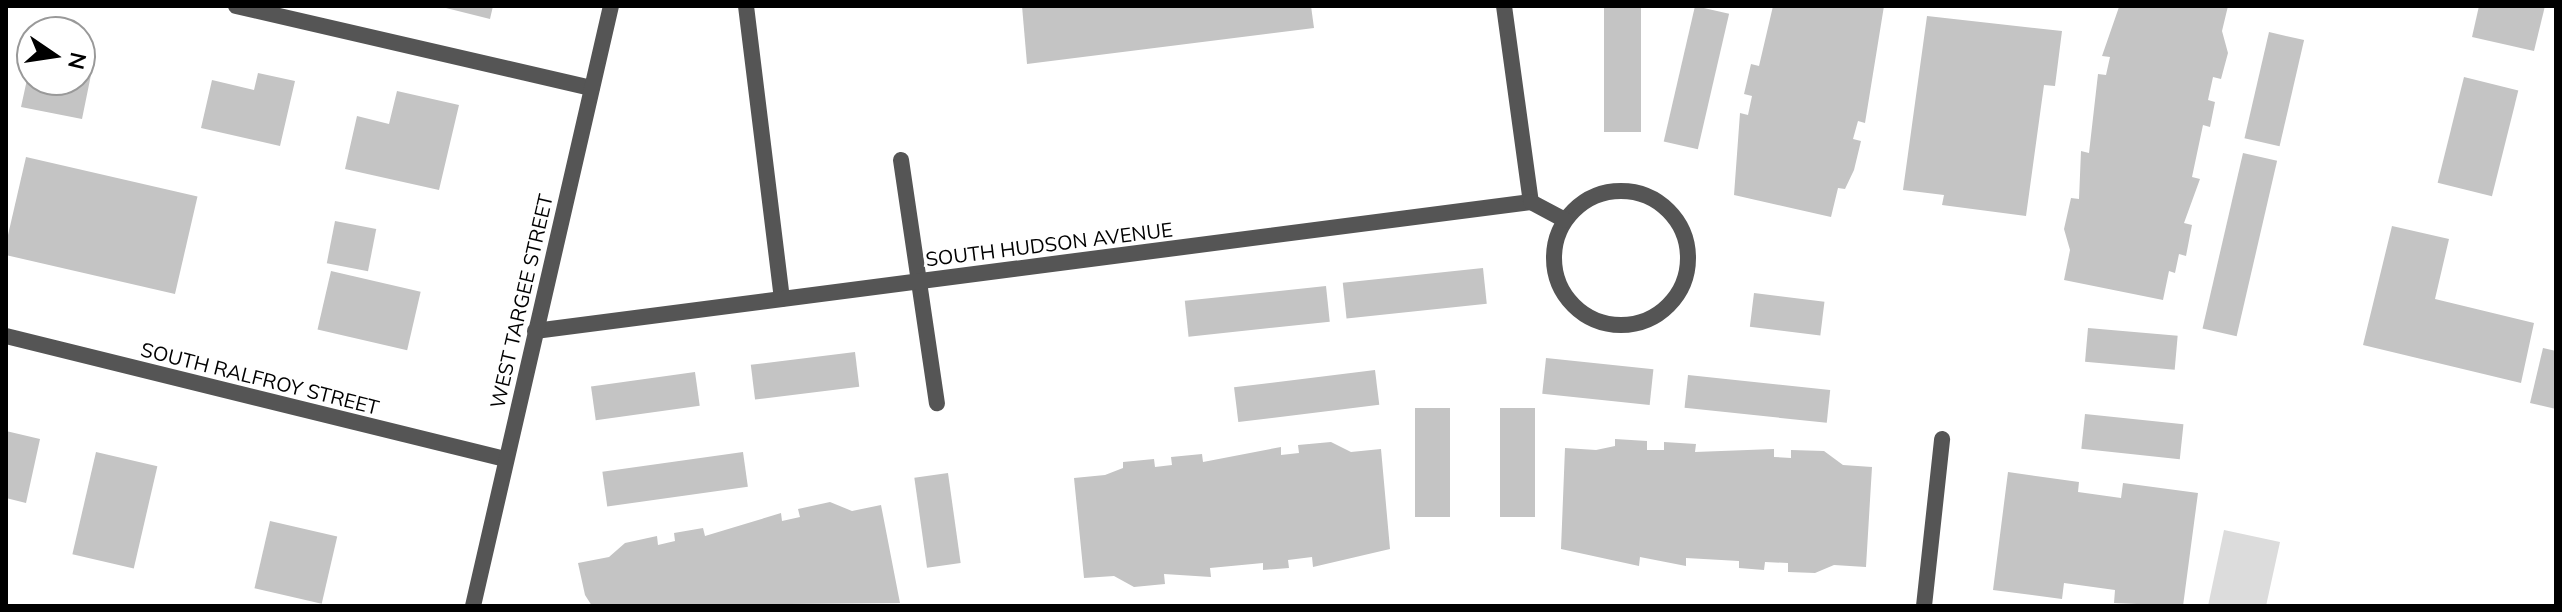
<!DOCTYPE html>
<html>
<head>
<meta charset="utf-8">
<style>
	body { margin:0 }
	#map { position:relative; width:2562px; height:612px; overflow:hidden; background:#fff; font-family:Mulish,sans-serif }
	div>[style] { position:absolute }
	.green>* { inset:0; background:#dcdcdc }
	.building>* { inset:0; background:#c4c4c4; transform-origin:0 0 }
	.service>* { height:16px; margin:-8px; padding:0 8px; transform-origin:8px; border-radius:8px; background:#555 }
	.minor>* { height:16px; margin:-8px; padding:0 8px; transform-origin:8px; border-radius:8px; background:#555 }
	.minor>.ring { margin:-8px; padding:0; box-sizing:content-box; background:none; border:16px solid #555; border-radius:50% }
	span { translate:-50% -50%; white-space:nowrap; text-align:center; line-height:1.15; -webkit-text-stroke:6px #fff; paint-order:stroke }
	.street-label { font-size:20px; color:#000 }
	.frame { position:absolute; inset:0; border:8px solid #000; pointer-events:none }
	.north { position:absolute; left:16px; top:16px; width:80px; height:80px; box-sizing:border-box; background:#fff; border:2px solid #999; border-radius:50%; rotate:103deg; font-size:22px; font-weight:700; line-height:32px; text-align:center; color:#000 }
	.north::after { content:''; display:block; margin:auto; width:28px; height:36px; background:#000; clip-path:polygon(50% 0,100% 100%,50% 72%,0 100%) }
</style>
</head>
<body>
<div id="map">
	<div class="green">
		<div style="clip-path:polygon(2224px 530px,2280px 542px,2266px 606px,2208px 606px)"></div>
	</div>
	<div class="building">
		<div style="clip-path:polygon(438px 6px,493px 6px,490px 19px)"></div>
		<div style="clip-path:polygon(1022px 6px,1311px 6px,1314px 28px,1027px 64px)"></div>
		<div style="left:1604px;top:6px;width:37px;height:126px"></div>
		<div style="left:1695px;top:6px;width:35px;height:139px;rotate:13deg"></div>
		<div style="clip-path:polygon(1773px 6px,1884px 6px,1865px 123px,1858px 121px,1853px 139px,1861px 141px,1854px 170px,1845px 189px,1838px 188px,1831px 217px,1734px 195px,1740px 113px,1748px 115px,1752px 96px,1744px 94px,1751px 64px,1759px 66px)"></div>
		<div style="clip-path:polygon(2228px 6px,2222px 31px,2228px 53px,2221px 79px,2213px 77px,2208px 100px,2215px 102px,2210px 127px,2203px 125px,2192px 177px,2200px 179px,2184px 223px,2192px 225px,2186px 256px,2179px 254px,2175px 273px,2169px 271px,2163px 300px,2064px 280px,2070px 250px,2064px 229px,2071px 198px,2079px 199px,2081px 151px,2089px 153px,2098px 74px,2106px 75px,2110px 57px,2102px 56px,2119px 7px)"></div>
		<div style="clip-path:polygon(2479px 6px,2545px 6px,2534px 51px,2472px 37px)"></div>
		<div style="clip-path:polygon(1927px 16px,2062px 31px,2055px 86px,2044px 85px,2026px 216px,1942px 205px,1944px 195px,1903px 190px)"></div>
		<div style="left:2269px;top:32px;width:36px;height:109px;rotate:13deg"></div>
		<div style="clip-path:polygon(80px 57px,94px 60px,82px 119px,21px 107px,31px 61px,32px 80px,80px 80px)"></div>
		<div style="clip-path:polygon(258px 73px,295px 81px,280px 146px,201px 128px,212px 80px,254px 90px)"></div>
		<div style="left:2464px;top:77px;width:56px;height:109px;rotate:14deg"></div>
		<div style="clip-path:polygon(397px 91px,459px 105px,439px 190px,345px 169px,357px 116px,389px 124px)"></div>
		<div style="left:2243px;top:153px;width:35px;height:180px;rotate:13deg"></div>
		<div style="left:26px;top:157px;width:176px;height:100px;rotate:13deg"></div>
		<div style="left:335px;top:221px;width:42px;height:43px;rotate:11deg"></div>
		<div style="clip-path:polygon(2392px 226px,2449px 239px,2435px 299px,2534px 323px,2521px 383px,2363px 345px)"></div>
		<div style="left:1483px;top:268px;width:36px;height:141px;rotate:84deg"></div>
		<div style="left:331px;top:271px;width:92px;height:60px;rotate:13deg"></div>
		<div style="left:1326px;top:286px;width:36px;height:142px;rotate:84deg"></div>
		<div style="left:1754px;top:293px;width:71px;height:34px;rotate:7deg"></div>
		<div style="left:2088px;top:328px;width:90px;height:34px;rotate:5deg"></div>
		<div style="clip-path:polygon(2543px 348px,2556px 351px,2556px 409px,2530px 403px)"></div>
		<div style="left:855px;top:352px;width:35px;height:105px;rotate:83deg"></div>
		<div style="left:1546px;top:358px;width:108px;height:36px;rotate:6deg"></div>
		<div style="left:1375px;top:370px;width:35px;height:142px;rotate:83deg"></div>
		<div style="left:695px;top:372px;width:34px;height:105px;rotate:82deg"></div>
		<div style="left:1688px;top:375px;width:143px;height:33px;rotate:6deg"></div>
		<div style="left:1415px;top:408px;width:35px;height:109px"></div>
		<div style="left:1500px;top:408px;width:35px;height:109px"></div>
		<div style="left:2085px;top:414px;width:99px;height:35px;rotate:6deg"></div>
		<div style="clip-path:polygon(6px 431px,40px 439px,26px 503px,6px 498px)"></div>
		<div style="clip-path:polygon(1615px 439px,1647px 441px,1647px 450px,1664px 450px,1664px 442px,1696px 444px,1695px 452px,1774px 449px,1774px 457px,1791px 458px,1791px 450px,1824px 451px,1843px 465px,1872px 467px,1866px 567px,1834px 565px,1815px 573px,1788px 572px,1788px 563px,1765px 562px,1764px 570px,1739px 568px,1739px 561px,1686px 558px,1686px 566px,1640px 557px,1639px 566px,1561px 549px,1565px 448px,1596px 450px,1615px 446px)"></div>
		<div style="clip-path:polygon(1331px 442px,1351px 452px,1381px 449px,1390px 549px,1313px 567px,1312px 557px,1288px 560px,1289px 568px,1263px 570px,1263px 563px,1210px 568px,1211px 577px,1164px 574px,1165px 584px,1134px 587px,1114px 576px,1084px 578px,1074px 478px,1105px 475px,1123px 468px,1123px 462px,1154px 459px,1155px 467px,1172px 465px,1171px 457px,1202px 454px,1203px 462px,1281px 447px,1281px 455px,1299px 453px,1298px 445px)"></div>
		<div style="left:96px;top:452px;width:63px;height:105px;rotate:13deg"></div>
		<div style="left:743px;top:452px;width:35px;height:142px;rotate:82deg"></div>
		<div style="clip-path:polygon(2008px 472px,2079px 482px,2078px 492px,2121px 498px,2123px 483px,2198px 493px,2183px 606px,2114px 603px,2115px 590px,2064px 583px,2062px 599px,1993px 590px)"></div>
		<div style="left:948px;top:473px;width:91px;height:34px;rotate:82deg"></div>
		<div style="clip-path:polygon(830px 502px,852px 511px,881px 505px,900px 603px,592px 606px,585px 595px,578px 563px,609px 557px,625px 543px,657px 536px,658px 545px,675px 541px,674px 533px,703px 528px,705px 536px,781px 513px,782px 521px,800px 517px,798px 509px)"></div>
		<div style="left:270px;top:521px;width:69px;height:69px;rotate:13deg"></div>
	</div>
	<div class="service">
		<div style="left:746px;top:6px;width:295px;rotate:83deg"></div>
		<div style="left:1504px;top:6px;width:198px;rotate:82.2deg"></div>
		<div style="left:901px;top:160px;width:246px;rotate:81.6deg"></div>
		<div style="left:1924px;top:606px;width:168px;rotate:-83.8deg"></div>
	</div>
	<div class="minor">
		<div style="left:236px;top:6px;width:365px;rotate:13deg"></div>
		<div class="ring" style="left:1554px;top:191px;width:118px;height:118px"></div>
		<div style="left:535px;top:331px;width:1004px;rotate:-7.38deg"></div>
		<div style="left:1531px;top:202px;width:38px;rotate:28deg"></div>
		<div style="left:6px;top:336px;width:514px;rotate:13.85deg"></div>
		<div style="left:473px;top:606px;width:616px;rotate:-77.05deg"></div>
	</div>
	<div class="street-label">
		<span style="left:1049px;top:244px;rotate:-7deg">SOUTH HUDSON AVENUE</span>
		<span style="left:521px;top:301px;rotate:-77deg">WEST TARGEE STREET</span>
		<span style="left:260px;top:378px;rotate:14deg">SOUTH RALFROY STREET</span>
	</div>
	<div class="frame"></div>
	<div class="north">N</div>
</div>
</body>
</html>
